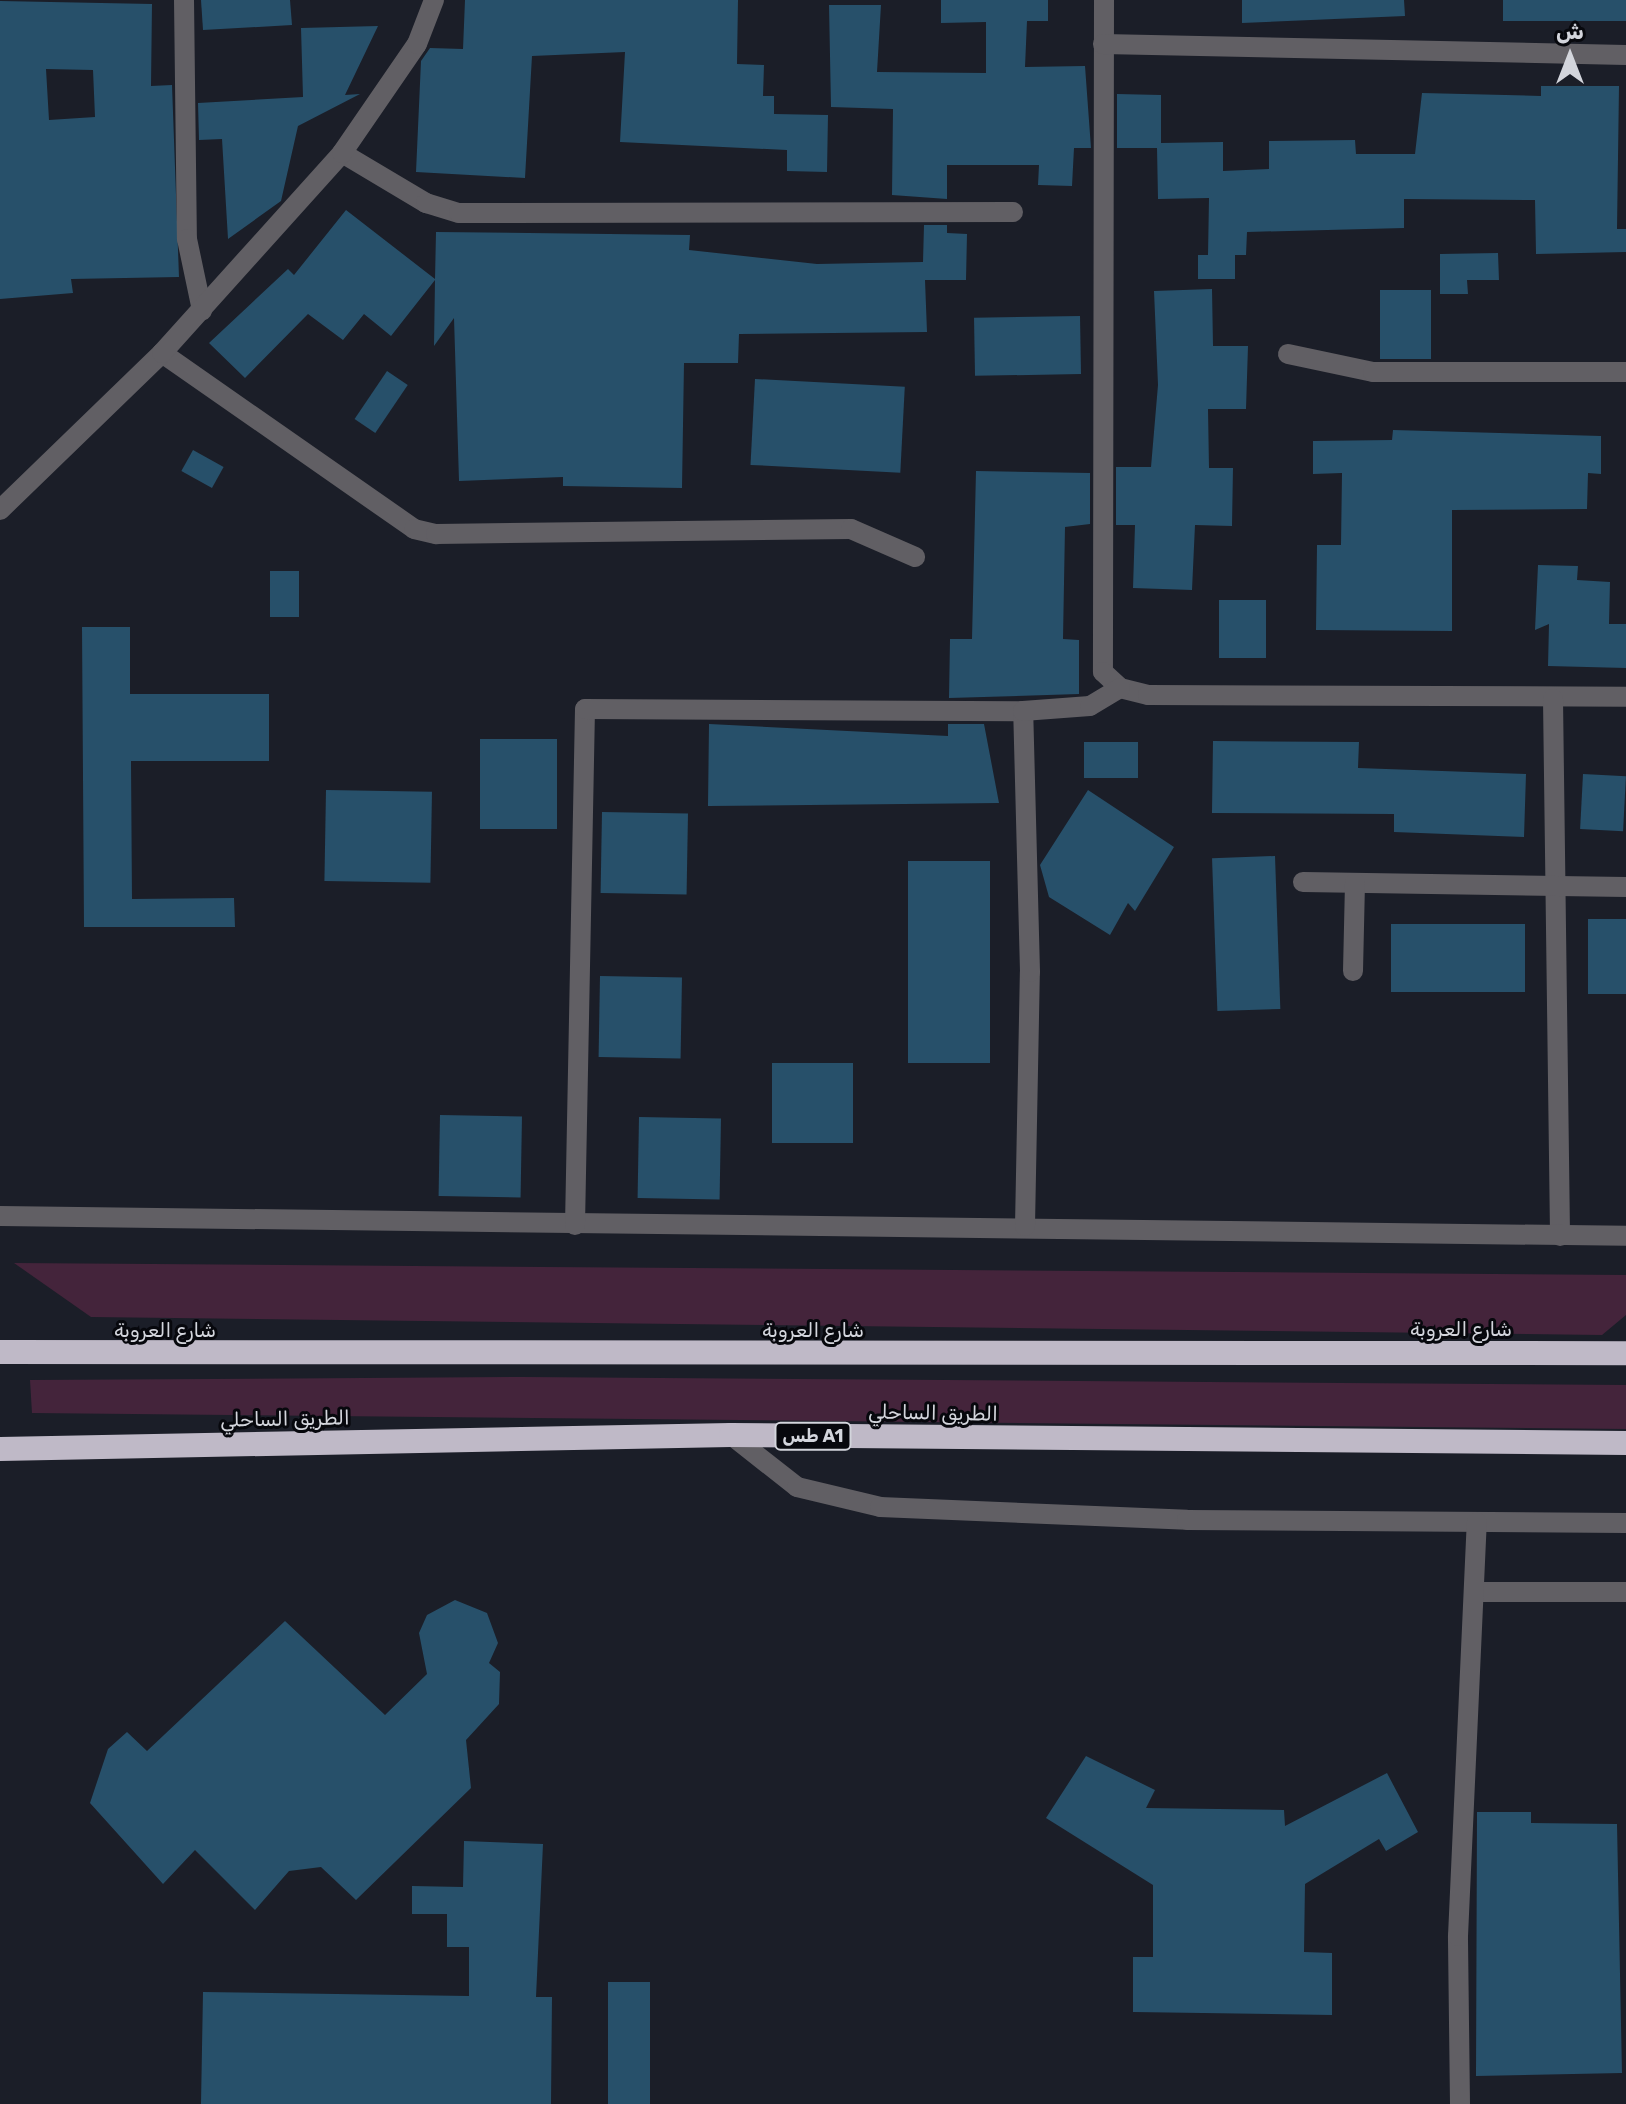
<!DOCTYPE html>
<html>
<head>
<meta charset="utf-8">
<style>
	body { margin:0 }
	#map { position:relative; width:1626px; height:2104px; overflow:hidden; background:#1b1e28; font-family:Rubik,Vazirmatn,sans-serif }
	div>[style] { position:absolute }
	.green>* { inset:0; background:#44243b }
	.building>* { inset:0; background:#27506a; transform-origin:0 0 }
	.minor>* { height:20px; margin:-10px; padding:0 10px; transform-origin:10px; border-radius:10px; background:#615f64 }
	.highway>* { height:24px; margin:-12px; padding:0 12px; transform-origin:12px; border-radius:12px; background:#bfb9c7 }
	span { translate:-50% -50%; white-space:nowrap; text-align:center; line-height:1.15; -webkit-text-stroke:6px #07080d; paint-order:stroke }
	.shield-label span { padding:2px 6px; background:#07080d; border:2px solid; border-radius:6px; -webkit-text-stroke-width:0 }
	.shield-label { font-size:18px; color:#d3d5dc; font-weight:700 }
	.street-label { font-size:20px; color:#d3d5dc }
	.north { position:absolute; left:1530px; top:16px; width:80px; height:80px; -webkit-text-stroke:6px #07080d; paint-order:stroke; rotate:0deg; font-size:22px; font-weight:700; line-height:32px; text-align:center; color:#d3d5dc }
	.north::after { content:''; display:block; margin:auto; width:28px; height:36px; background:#d3d5dc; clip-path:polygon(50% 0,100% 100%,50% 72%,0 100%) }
</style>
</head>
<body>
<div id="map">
	<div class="green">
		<div style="clip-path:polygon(14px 1263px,1626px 1275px,1626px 1315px,1602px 1335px,91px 1317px)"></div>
		<div style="clip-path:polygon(524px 1377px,1626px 1385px,1626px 1429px,32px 1413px,30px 1380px)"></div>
	</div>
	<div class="building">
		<div style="clip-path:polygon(201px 0,290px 0,292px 25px,203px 30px)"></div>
		<div style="clip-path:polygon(465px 0,738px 0,737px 64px,764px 65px,763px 96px,774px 96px,774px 114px,828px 115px,827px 172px,787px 171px,787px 150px,620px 142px,625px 52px,532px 56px,525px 178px,416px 172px,421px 61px,430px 48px,463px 49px)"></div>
		<div style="clip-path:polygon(941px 0,1048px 0,1048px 21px,1027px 21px,1025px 67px,1085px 66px,1091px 148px,1074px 148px,1072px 186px,1038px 185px,1039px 165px,947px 165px,947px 199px,892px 195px,893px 109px,831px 107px,829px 5px,881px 5px,877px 72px,986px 73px,986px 22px,941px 23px)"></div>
		<div style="clip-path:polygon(1242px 0,1404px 0,1405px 16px,1242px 23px)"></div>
		<div style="left:1503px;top:0;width:123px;height:21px"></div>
		<div style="clip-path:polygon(evenodd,0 1px,152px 4px,151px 86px,172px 85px,179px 277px,71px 279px,73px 293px,0 299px,0 1px,46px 69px,93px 70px,95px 117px,49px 120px,46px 69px)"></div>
		<div style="clip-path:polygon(378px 26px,345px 95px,360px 94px,298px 126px,281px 201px,228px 239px,222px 139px,199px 140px,198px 103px,303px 97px,301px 28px)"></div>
		<div style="clip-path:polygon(1541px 86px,1619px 86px,1617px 229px,1626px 229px,1626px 252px,1536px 254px,1535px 200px,1404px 199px,1404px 228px,1247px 232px,1246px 255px,1235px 255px,1235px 279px,1198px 279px,1198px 255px,1208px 255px,1209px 198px,1158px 199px,1157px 148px,1117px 148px,1117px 94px,1161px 95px,1161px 143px,1223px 142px,1223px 171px,1269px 169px,1269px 141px,1355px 140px,1356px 154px,1415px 154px,1422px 93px,1541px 96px)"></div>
		<div style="clip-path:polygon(346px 210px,435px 279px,436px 232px,690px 235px,689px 250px,817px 264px,923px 262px,924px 225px,947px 225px,947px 233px,967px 234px,966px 280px,925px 280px,927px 332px,739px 334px,738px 363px,684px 363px,682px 488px,563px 486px,563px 477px,459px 481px,454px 318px,434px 346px,435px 280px,391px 336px,364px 314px,343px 340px,308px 314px,245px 378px,209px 343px,288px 269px,294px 275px)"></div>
		<div style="clip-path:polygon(1498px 253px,1499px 280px,1467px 280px,1468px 294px,1440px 294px,1440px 254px)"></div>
		<div style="clip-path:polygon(1212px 289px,1213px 346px,1248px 346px,1246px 409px,1208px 409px,1209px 468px,1233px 468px,1232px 526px,1195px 525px,1192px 590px,1133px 588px,1135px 525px,1116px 525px,1116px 467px,1151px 467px,1158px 385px,1154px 291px)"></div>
		<div style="left:1380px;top:290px;width:51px;height:69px"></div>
		<div style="left:1080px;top:316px;width:58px;height:106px;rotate:89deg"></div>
		<div style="left:387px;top:371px;width:25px;height:58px;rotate:34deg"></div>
		<div style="left:755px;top:379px;width:150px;height:86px;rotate:3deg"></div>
		<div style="clip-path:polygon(1393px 430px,1601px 436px,1601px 474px,1588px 473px,1587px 509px,1452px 510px,1452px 631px,1316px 630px,1317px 545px,1341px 545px,1342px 473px,1313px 474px,1313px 441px,1392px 440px)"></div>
		<div style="left:193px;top:450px;width:35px;height:24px;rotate:29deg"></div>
		<div style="clip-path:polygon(976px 471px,1090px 473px,1090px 524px,1065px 527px,1063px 639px,1079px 640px,1079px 694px,949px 698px,950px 639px,972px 639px)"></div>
		<div style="clip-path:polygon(1538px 565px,1578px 566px,1577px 580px,1610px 582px,1609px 624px,1626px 624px,1626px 668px,1548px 666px,1549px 624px,1535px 630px)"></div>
		<div style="left:270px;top:571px;width:29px;height:46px"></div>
		<div style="left:1266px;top:600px;width:58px;height:47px;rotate:90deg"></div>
		<div style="clip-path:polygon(82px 627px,130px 627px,130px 694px,269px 694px,269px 761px,131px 761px,132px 899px,234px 898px,235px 927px,84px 927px)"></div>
		<div style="clip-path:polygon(709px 724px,948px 736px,948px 724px,984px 724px,999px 803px,708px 806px)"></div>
		<div style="left:557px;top:739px;width:90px;height:77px;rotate:90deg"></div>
		<div style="clip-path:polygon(1213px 741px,1359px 742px,1358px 768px,1526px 774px,1524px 837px,1394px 832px,1394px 814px,1212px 813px)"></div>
		<div style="left:1084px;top:742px;width:54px;height:36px"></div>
		<div style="left:1583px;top:774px;width:43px;height:55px;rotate:3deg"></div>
		<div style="left:326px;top:790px;width:106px;height:91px;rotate:1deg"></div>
		<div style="clip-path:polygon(1088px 790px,1174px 847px,1135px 911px,1128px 903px,1110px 935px,1049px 897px,1040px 865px)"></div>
		<div style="left:602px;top:812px;width:86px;height:81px;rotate:1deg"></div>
		<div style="left:1275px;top:856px;width:153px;height:63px;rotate:88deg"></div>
		<div style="left:908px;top:861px;width:82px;height:202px"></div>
		<div style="left:1588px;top:919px;width:38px;height:75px"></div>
		<div style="left:1391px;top:924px;width:134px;height:68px"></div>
		<div style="left:600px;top:976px;width:82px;height:81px;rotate:1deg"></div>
		<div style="left:772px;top:1063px;width:81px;height:80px"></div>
		<div style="left:440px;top:1115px;width:82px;height:81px;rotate:1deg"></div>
		<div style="left:639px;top:1117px;width:82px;height:81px;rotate:1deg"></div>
		<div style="clip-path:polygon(455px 1600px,487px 1613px,498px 1643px,489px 1663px,500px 1672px,499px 1704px,466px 1740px,471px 1788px,356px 1900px,321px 1867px,289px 1871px,255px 1910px,195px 1850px,163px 1884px,90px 1803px,108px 1749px,127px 1732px,147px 1751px,285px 1621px,385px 1715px,427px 1674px,419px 1633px,427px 1615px)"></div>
		<div style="clip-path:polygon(1086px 1756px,1155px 1790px,1146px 1808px,1284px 1810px,1285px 1826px,1387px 1773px,1418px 1832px,1386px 1851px,1379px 1839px,1305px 1884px,1304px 1952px,1332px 1953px,1332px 2015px,1133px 2012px,1133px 1957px,1153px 1957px,1153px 1885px,1046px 1818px)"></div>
		<div style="clip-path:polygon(1477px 1812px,1531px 1812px,1531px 1823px,1617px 1824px,1622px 2073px,1476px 2076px)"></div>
		<div style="clip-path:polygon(464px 1841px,543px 1844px,536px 1997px,552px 1997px,551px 2104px,201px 2104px,203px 1992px,469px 1996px,469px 1947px,447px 1947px,447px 1914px,412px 1914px,412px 1886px,463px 1887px)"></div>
		<div style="left:608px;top:1982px;width:42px;height:122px"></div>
	</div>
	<div class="minor">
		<div style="left:184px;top:0;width:239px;rotate:89.3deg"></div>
		<div style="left:187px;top:239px;width:73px;rotate:78.1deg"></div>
		<div style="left:1104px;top:0;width:672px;rotate:90.09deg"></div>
		<div style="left:1103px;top:672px;width:23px;rotate:43deg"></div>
		<div style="left:1120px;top:688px;width:29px;rotate:14deg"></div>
		<div style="left:1148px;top:695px;width:478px;rotate:0.2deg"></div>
		<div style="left:1103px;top:44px;width:523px;rotate:1.2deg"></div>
		<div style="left:342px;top:153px;width:98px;rotate:30.8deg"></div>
		<div style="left:426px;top:203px;width:34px;rotate:17deg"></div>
		<div style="left:459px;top:213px;width:554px;rotate:-0.1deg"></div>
		<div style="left:162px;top:353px;width:307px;rotate:34.9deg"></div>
		<div style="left:414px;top:529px;width:23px;rotate:13deg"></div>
		<div style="left:436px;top:534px;width:415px;rotate:-0.7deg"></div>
		<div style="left:851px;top:529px;width:70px;rotate:23.6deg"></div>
		<div style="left:1288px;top:354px;width:87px;rotate:12deg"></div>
		<div style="left:1373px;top:372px;width:253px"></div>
		<div style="left:0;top:510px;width:226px;rotate:-44.1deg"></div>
		<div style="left:162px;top:353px;width:269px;rotate:-48deg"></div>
		<div style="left:342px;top:153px;width:132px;rotate:-55.5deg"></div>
		<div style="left:417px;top:44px;width:47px;rotate:-68.9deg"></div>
		<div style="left:1553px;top:699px;width:537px;rotate:89.25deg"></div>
		<div style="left:1303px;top:882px;width:323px;rotate:0.9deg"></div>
		<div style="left:1353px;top:971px;width:88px;rotate:-88.7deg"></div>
		<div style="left:0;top:1216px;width:1626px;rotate:0.7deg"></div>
		<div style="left:575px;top:1225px;width:516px;rotate:-88.89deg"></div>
		<div style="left:585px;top:709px;width:438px;rotate:0.3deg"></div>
		<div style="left:1025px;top:1226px;width:254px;rotate:-88.9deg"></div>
		<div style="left:1030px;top:972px;width:261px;rotate:-91.5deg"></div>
		<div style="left:1023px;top:711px;width:67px;rotate:-4.3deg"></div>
		<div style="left:1090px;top:706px;width:35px;rotate:-31deg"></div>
		<div style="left:731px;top:1435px;width:84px;rotate:38.2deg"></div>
		<div style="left:797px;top:1487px;width:85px;rotate:13.5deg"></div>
		<div style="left:880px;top:1507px;width:307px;rotate:2.4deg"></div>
		<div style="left:1187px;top:1520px;width:439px;rotate:0.4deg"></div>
		<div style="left:1476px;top:1592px;width:150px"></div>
		<div style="left:1460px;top:2104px;width:168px;rotate:-90.7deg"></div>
		<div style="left:1458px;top:1936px;width:414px;rotate:-87.4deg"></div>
	</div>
	<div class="highway">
		<div style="left:0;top:1352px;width:1626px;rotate:0.04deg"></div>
		<div style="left:0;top:1449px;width:731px;rotate:-1.1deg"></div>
		<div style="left:731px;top:1435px;width:895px;rotate:0.51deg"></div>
	</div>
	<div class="shield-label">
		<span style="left:813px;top:1436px">طس A1</span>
	</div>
	<div class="street-label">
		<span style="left:1461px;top:1329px">شارع العروبة</span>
		<span style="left:165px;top:1330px">شارع العروبة</span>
		<span style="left:813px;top:1330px">شارع العروبة</span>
		<span style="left:933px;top:1413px;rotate:1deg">الطريق الساحلي</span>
		<span style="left:285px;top:1419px;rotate:-1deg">الطريق الساحلي</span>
	</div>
	<div class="north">ش</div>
</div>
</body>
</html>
